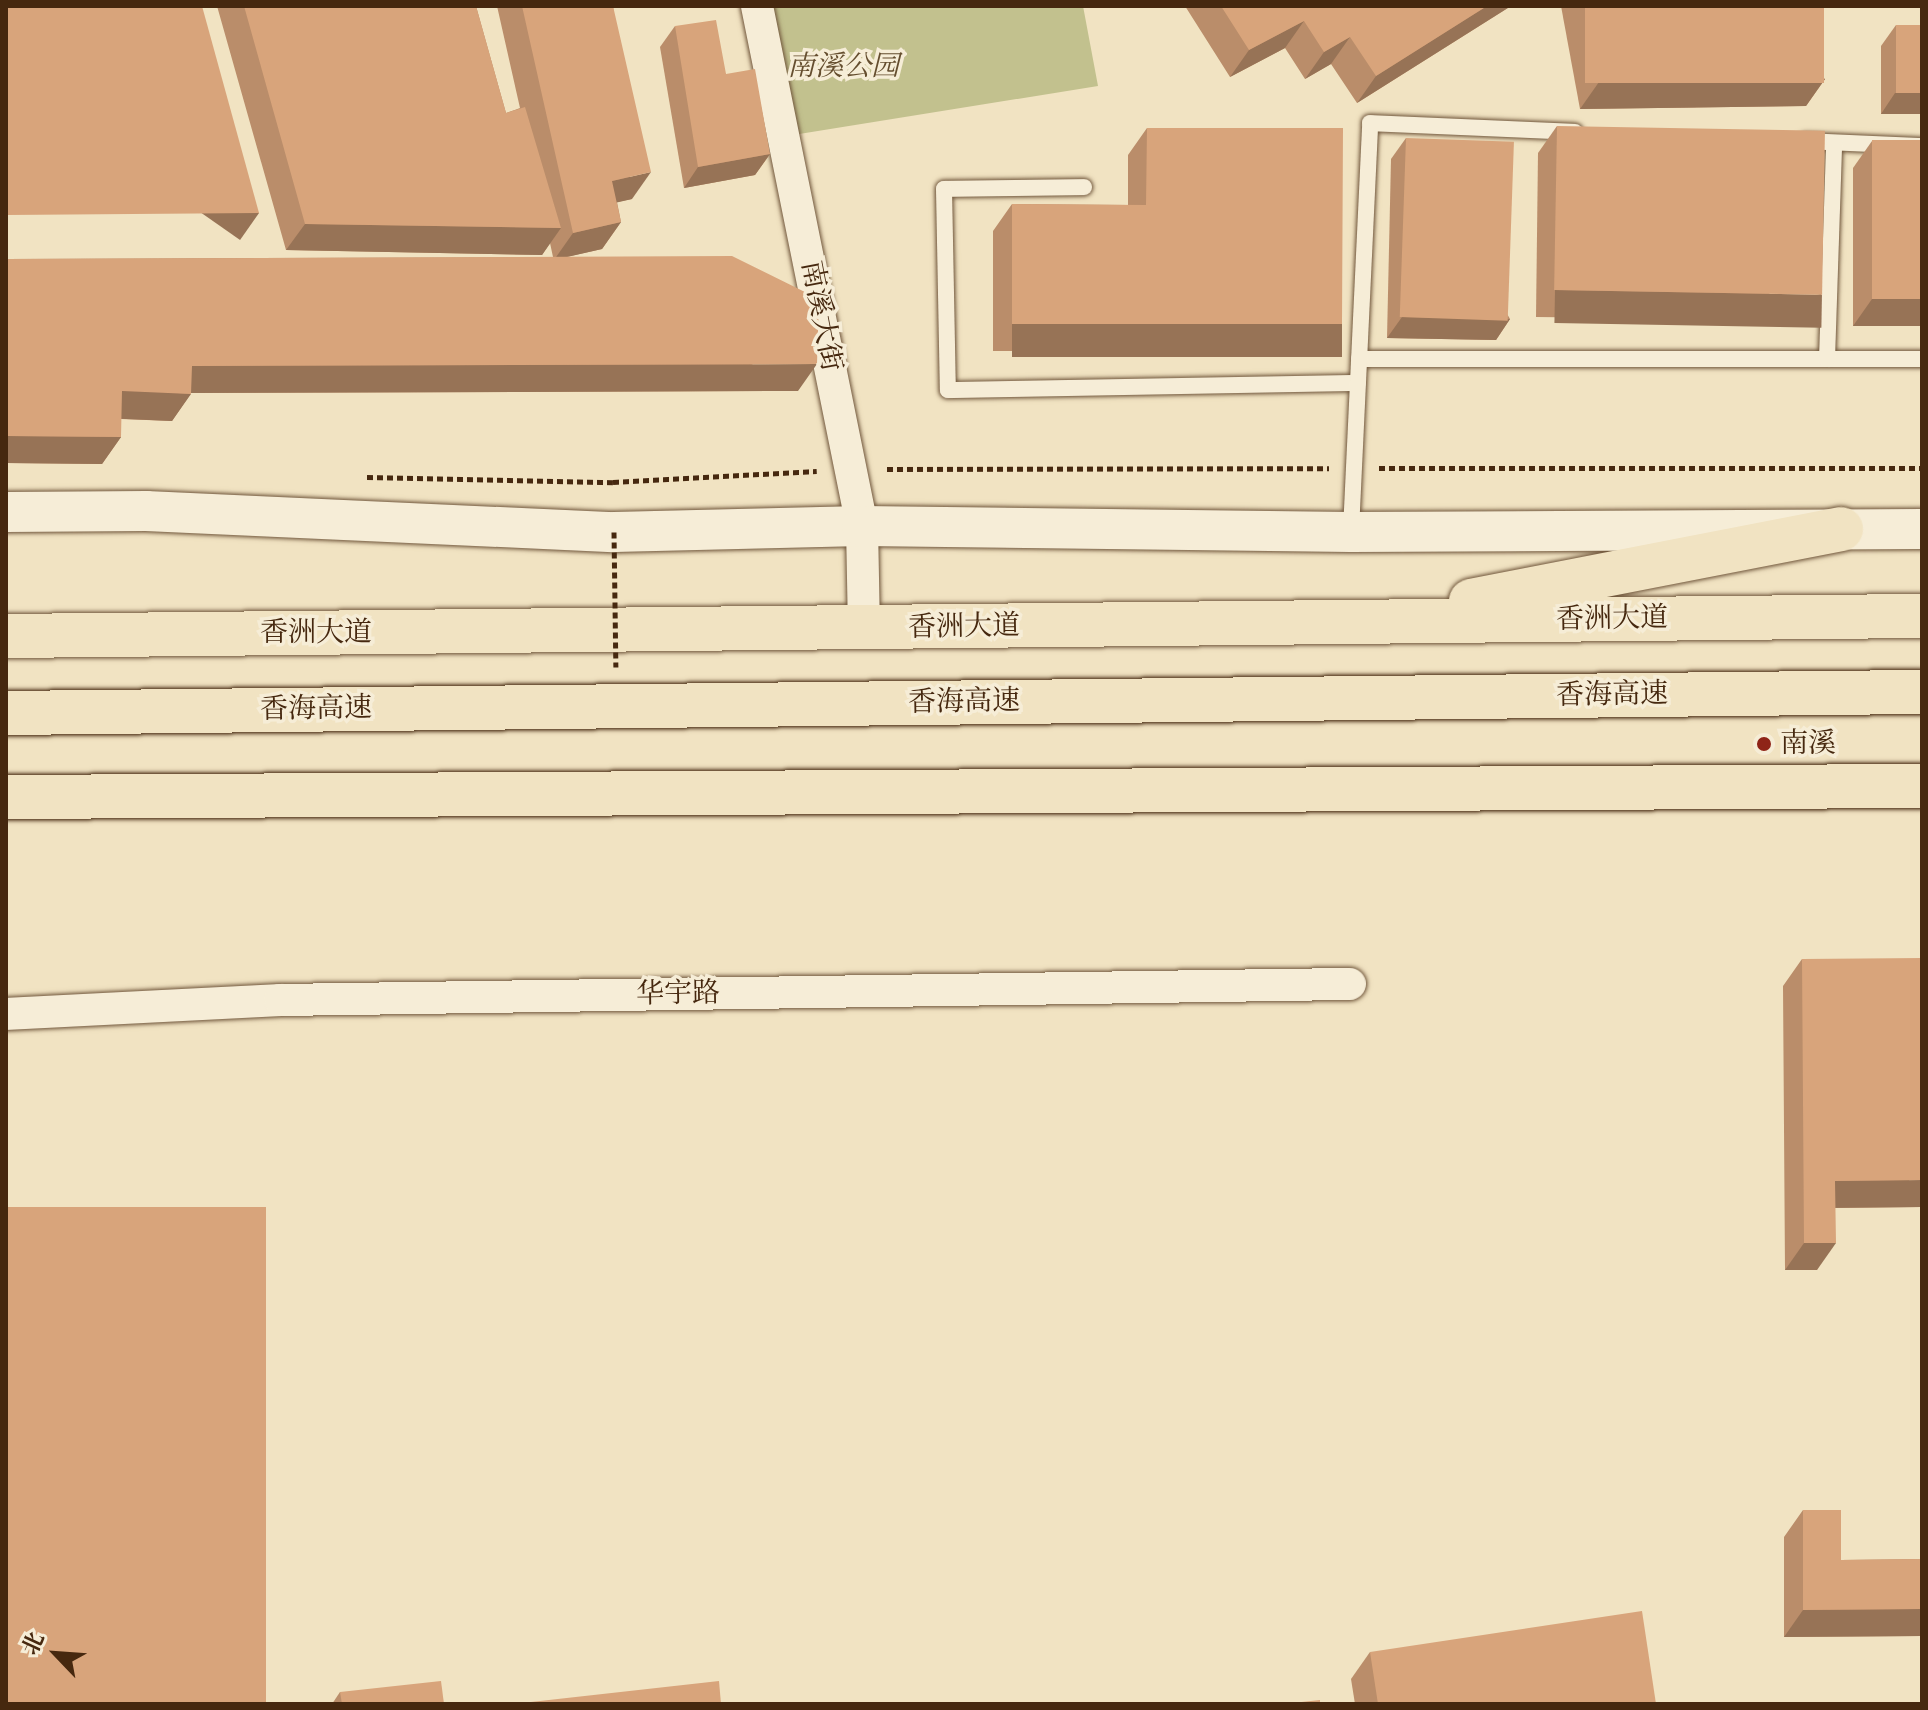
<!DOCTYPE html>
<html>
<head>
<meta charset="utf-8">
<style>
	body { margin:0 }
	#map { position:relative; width:1928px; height:1710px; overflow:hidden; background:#f1e3c2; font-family:"Libre Bodoni","Noto Serif SC",serif }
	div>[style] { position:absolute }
	.green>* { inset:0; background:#c2c18e }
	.path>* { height:5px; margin-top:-2.5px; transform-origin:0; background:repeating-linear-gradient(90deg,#46280f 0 6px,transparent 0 10px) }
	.roads { filter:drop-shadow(0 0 2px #71573c) drop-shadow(0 0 2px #71573c) }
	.service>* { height:16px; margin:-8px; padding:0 8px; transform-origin:8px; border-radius:8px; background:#f6edd7 }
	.minor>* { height:32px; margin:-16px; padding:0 16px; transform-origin:16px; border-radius:16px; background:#f6edd7 }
	.tertiary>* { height:40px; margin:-20px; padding:0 20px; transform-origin:20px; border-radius:20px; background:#f6edd7 }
	.trunk>* { height:44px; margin:-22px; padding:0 22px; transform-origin:22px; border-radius:22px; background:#f1e3c2 }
	.path-bridge>* { height:5px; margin-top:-2.5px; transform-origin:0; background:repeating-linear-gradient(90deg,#46280f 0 6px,transparent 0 10px) }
	.bridges { filter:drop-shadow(0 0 2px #46280f) drop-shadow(0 0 2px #46280f) }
	.motorway-bridge>* { height:44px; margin:-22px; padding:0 22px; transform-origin:22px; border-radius:22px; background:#f1e3c2 }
	.wall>* { inset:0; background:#ba8d6a }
	.shaded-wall>* { inset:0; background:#977356; transform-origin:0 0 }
	.building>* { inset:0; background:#d8a47b; transform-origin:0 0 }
	.dots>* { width:22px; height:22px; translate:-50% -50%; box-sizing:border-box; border:4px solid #f6edd7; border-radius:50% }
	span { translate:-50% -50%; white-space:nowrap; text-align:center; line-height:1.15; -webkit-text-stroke:7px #f6edd7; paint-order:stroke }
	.park-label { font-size:28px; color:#654e2f; font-style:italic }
	.street-label { font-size:28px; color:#46280f }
	.poi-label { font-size:28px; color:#46280f }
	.left { translate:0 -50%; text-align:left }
	.frame { position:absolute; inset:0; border:8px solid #46280f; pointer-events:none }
	.north { position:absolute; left:16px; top:1614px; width:80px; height:80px; -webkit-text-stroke:6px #f6edd7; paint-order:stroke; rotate:295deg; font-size:22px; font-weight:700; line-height:32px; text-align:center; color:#46280f }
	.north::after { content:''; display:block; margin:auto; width:28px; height:36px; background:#46280f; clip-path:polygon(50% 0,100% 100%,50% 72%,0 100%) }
</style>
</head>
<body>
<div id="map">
	<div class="green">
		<div style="clip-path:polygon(770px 6px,1083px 6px,1098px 86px,793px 135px)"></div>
	</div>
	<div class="path">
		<div style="left:1379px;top:468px;width:543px"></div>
		<div style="left:887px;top:469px;width:442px;rotate:-0.1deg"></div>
		<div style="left:367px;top:477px;width:246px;rotate:1.2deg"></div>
		<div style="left:613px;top:482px;width:204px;rotate:-3.1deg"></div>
	</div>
	<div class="roads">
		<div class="service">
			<div style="left:1806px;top:141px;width:116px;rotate:2.5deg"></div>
			<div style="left:1084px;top:187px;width:140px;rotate:179.2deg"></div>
			<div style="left:944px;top:189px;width:201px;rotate:88.9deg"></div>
			<div style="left:948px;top:390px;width:410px;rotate:-1deg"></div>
			<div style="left:1359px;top:359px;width:563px"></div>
			<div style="left:1827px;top:359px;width:216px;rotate:-88.1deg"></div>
			<div style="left:1351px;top:531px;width:408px;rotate:-87.3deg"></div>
			<div style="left:1370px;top:123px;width:205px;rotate:2.5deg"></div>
		</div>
		<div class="minor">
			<div style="left:757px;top:6px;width:530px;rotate:78.58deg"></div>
			<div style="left:862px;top:526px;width:102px;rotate:88.9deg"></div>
			<div style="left:6px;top:1014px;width:274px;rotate:-2.9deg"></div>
			<div style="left:280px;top:1000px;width:1070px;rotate:-0.86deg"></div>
		</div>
		<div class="tertiary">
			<div style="left:6px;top:512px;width:140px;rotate:-0.4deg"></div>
			<div style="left:146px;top:511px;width:468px;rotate:2.6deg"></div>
			<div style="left:614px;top:532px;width:248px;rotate:-1.4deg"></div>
			<div style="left:862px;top:526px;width:489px;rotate:0.7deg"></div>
			<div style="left:1351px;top:532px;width:571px;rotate:-0.3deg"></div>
		</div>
		<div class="trunk">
			<div style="left:1471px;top:601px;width:377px;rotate:-11deg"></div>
			<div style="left:6px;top:636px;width:1916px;rotate:-0.6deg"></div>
		</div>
	</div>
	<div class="path-bridge">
		<div style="left:614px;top:532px;width:135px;rotate:89.2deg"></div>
	</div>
	<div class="bridges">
		<div class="motorway-bridge">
			<div style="left:6px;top:713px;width:1916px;rotate:-0.63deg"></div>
			<div style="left:6px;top:797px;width:1916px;rotate:-0.33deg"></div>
		</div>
	</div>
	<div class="wall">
		<div style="clip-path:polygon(217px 6px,476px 6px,506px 113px,520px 108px,497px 6px,613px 6px,632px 199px,617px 202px,621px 222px,602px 249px,566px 257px,798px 391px,191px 393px,172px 421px,121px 419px,121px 437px,102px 464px,6px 463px,6px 259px,553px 257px,550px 243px,542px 255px,286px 250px)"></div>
		<div style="clip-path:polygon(1185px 6px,1511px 6px,1357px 103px,1331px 64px,1305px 79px,1285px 48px,1230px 77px)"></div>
		<div style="clip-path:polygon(1561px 6px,1742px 6px,1825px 79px,1806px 106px,1580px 109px)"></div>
		<div style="clip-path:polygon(1896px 25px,1922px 25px,1922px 114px,1881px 114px,1881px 46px)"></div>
		<div style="clip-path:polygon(675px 26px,726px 74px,770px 154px,755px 175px,684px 188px,660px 47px)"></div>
		<div style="clip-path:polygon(1557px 126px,1803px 320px,1536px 317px,1538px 153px)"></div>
		<div style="clip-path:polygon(1147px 128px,1342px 324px,1323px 351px,993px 351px,993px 231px,1012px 204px,1128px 205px,1128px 155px)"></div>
		<div style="clip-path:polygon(1406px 138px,1510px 319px,1496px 340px,1387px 338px,1391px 159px)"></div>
		<div style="clip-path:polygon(1922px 140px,1922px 326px,1853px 326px,1853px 168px,1872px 141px)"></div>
		<div style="clip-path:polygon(1802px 959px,1922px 1207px,1835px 1208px,1817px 1270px,1785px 1270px,1783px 986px)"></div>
		<div style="clip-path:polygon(1803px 1510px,1841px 1560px,1922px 1559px,1922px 1636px,1784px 1637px,1784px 1537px)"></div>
		<div style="clip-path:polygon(1370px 1652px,1656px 1704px,1355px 1704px,1351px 1679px)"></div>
		<div style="clip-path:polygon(340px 1692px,444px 1704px,332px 1704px)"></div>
	</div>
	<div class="shaded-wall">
		<div style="clip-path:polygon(1487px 6px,1511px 6px,1357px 103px,1376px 76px)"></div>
		<div style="clip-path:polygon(1304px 21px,1285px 48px,1230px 77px,1249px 50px)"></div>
		<div style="clip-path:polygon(1350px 37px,1331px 64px,1305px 79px,1324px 52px)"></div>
		<div style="clip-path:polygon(1825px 79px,1806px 106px,1580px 109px,1599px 82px)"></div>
		<div style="clip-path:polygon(1895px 93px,1922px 93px,1922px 114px,1881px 114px)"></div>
		<div style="clip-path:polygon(770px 154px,755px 175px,684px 188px,698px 167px)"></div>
		<div style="clip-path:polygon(651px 172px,632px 199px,593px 208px,612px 181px)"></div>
		<div style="left:259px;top:213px;width:33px;height:253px;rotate:125deg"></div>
		<div style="clip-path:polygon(621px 222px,602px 249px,554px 260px,573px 233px)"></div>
		<div style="clip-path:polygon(305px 224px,561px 228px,542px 255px,286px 250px)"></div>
		<div style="left:1555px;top:290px;width:267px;height:33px;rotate:1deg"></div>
		<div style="clip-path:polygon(1872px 299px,1922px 299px,1922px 326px,1853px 326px)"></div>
		<div style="clip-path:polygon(1402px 317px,1510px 319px,1496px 340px,1387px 338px)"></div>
		<div style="left:1012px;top:324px;width:330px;height:33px"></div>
		<div style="clip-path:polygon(817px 364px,798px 391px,177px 393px,191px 394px,172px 421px,103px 418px,122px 391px,192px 366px)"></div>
		<div style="clip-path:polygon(6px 436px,121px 437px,102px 464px,6px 463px)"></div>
		<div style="clip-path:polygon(1922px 1180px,1922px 1207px,1816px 1208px,1835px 1181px)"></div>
		<div style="clip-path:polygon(1804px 1243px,1836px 1243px,1817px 1270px,1785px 1270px)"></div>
		<div style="clip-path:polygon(1922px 1609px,1922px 1636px,1784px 1637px,1803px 1610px)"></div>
	</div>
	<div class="building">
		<div style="clip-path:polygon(6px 6px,202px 6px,259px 213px,6px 215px)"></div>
		<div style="clip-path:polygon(244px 6px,476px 6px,506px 113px,525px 107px,561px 228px,305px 224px)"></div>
		<div style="clip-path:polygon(522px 6px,613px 6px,651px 172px,612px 181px,621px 222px,573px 233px)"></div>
		<div style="clip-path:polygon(1221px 6px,1487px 6px,1376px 76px,1350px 37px,1324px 52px,1304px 21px,1249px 50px)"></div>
		<div style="left:1585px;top:6px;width:239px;height:77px"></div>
		<div style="clip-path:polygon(716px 20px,726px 74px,755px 69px,770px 154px,698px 167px,675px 26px)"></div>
		<div style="left:1896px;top:25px;width:26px;height:68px"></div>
		<div style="left:1557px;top:126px;width:268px;height:164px;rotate:1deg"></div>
		<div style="clip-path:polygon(1147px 128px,1343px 128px,1342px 324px,1012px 324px,1012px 204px,1146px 205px)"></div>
		<div style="left:1406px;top:138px;width:108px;height:179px;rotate:2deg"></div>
		<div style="left:1922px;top:140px;width:159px;height:50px;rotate:90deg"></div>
		<div style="clip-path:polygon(732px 256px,819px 299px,817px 364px,192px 366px,191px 394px,122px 391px,121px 437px,6px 436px,6px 259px)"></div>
		<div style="clip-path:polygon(1922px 958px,1922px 1180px,1835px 1181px,1836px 1243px,1804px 1243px,1802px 959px)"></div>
		<div style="left:266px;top:1207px;width:497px;height:260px;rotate:90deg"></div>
		<div style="clip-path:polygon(1803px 1510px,1841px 1510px,1841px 1560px,1922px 1559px,1922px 1609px,1803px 1610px)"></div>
		<div style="clip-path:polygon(1642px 1611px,1656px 1704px,1378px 1704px,1370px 1652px)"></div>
		<div style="clip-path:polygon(441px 1681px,444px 1704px,342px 1704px,340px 1692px)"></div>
		<div style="clip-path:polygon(719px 1681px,721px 1704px,513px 1704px)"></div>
		<div style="clip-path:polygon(1320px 1700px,1320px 1704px,1283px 1704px)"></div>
	</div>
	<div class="dots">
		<div style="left:1764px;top:744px;background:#8f2418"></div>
	</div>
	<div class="park-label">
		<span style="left:843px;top:67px">南溪公园</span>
	</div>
	<div class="street-label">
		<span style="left:821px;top:316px;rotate:79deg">南溪大街</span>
		<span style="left:1612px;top:619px;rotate:-1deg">香洲大道</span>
		<span style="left:964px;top:627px;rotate:-1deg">香洲大道</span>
		<span style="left:316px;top:633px">香洲大道</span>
		<span style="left:1612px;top:695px;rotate:-1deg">香海高速</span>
		<span style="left:964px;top:702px;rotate:-1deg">香海高速</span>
		<span style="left:316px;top:709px;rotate:-1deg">香海高速</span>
		<span style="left:678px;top:994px;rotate:-1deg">华宇路</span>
	</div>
	<div class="poi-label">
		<span class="left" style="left:1780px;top:744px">南溪</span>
	</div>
	<div class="frame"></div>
	<div class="north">北</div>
</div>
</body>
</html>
